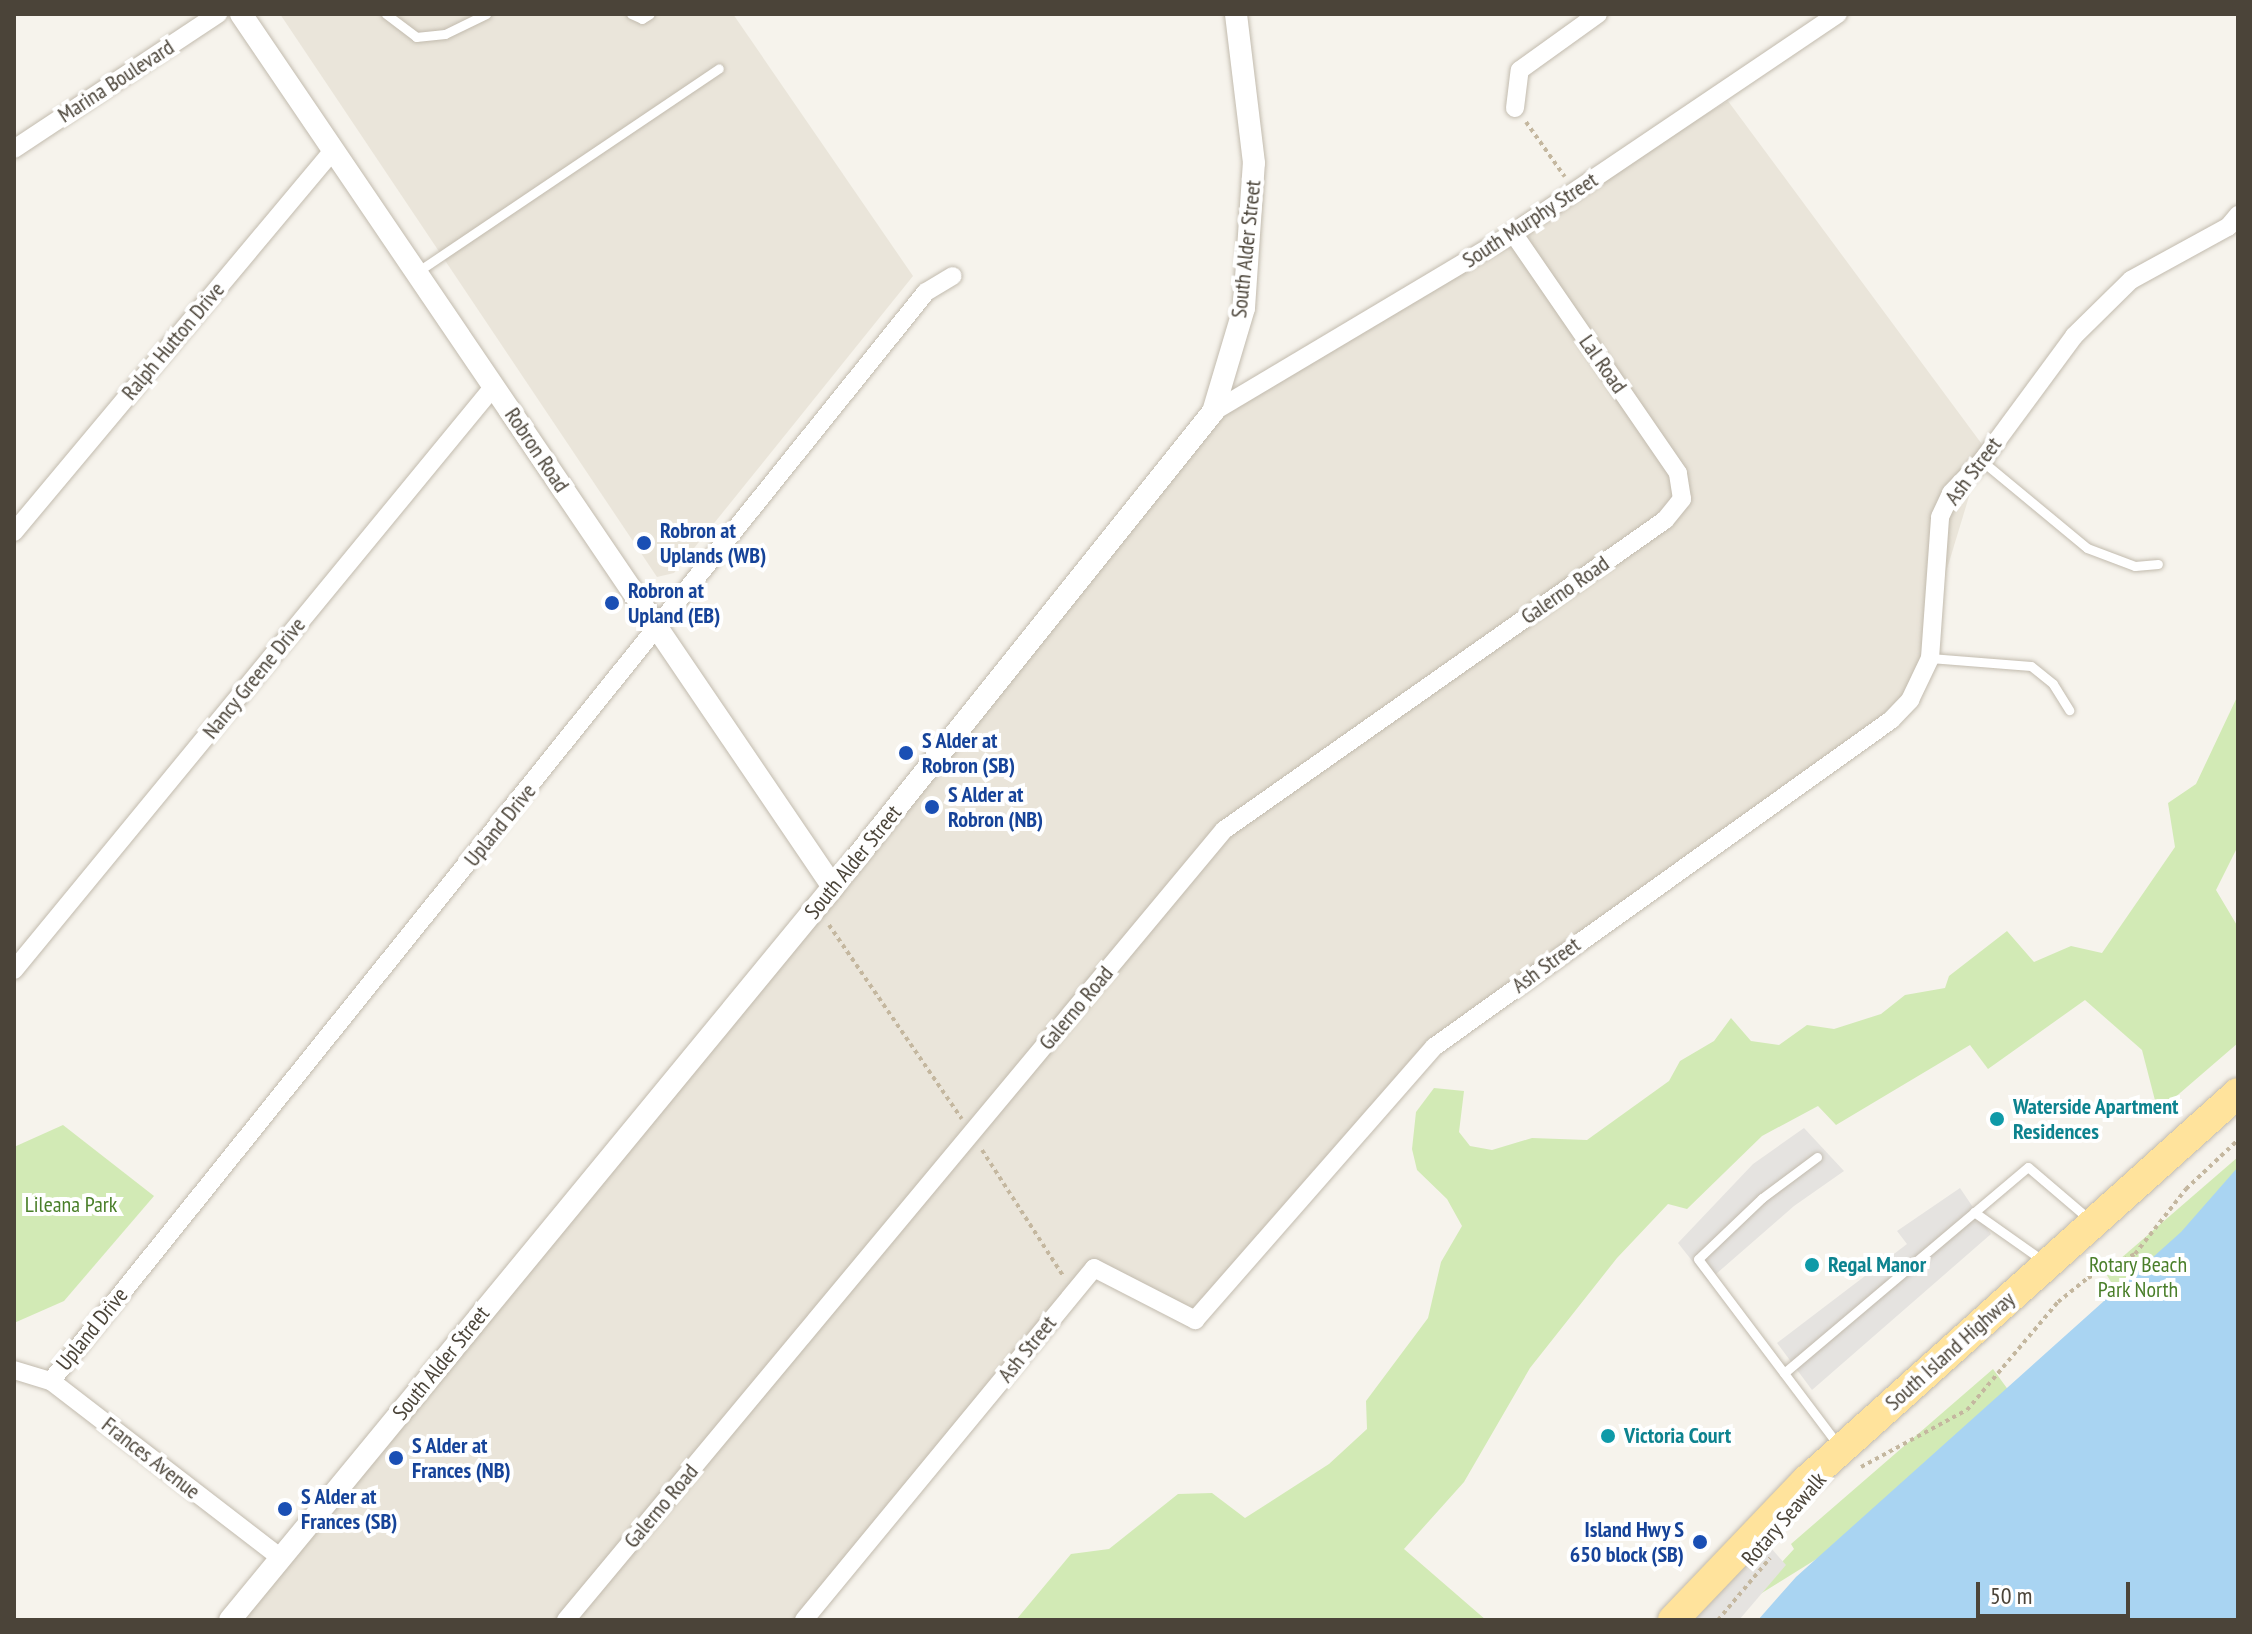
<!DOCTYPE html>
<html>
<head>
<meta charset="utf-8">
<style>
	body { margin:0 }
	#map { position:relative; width:2252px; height:1634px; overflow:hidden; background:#f6f3ec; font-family:"PT Sans Narrow",sans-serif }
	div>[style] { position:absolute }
	.residential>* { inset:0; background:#eae5da }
	.green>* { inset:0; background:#d2eab5 }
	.parking>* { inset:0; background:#e5e3e0 }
	.water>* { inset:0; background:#a9d4f2 }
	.path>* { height:4px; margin-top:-2px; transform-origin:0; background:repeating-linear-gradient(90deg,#c4b79f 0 4px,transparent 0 8px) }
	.roads { filter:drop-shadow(0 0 2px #c2bbae) drop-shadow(0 0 2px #c2bbae) }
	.service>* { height:9px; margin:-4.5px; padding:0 4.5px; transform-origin:4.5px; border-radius:4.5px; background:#fff }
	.minor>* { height:18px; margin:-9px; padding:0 9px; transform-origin:9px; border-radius:9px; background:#fff }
	.tertiary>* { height:22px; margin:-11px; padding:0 11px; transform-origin:11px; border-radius:11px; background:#fff }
	.primary>* { height:30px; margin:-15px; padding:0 15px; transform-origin:15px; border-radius:15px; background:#ffe39c }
	.dots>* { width:22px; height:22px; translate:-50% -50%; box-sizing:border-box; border:4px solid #fff; border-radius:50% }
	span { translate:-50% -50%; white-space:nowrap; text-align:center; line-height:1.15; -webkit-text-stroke:8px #fff; paint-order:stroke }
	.street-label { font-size:22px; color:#4b4439 }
	.transit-label { font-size:22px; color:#164399; font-weight:700 }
	.left { translate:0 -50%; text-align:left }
	.right { translate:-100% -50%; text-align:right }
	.culture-label { font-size:22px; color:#0d838f; font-weight:700 }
	.park-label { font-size:22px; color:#4a7f2a }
	.frame { position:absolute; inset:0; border:16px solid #4b4439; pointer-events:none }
	.scale { position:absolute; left:1976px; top:1582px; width:154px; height:36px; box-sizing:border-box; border:4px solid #4b4439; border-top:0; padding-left:10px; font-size:24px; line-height:28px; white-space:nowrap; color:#4b4439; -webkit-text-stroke:6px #fff; paint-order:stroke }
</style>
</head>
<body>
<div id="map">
	<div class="residential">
		<div style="clip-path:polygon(280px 14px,733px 14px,913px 276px,674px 573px,657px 577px)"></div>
		<div style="clip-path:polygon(1728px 101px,1984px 447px,1906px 704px,1433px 1044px,1195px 1320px,1093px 1269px,812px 1620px,227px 1620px,1214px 413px)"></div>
	</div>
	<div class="green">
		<div style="clip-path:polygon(2238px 695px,2238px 846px,2216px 890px,2238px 927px,2238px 1043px,2158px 1112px,2142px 1050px,2085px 1000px,1988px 1069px,1970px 1045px,1836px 1125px,1818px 1106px,1762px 1136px,1687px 1209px,1668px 1204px,1617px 1258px,1530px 1368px,1464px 1482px,1404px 1549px,1486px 1620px,1016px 1620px,1071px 1554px,1109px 1549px,1178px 1494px,1212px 1493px,1245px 1518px,1329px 1464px,1367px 1429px,1366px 1401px,1428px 1318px,1441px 1262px,1462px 1226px,1447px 1199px,1417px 1170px,1412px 1149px,1416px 1112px,1434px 1088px,1464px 1091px,1459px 1132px,1470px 1146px,1492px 1150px,1532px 1138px,1587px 1140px,1669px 1081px,1680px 1061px,1714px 1041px,1731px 1018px,1751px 1041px,1779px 1045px,1807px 1025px,1834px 1029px,1881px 1014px,1905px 995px,1945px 988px,1949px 976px,2007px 931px,2034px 962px,2071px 946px,2102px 953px,2175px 847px,2168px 803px,2196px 784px)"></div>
		<div style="clip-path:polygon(63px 1125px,154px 1196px,64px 1301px,14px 1323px,14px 1147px)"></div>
		<div style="clip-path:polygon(2238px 1157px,2238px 1199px,2131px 1315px,2105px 1272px)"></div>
		<div style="clip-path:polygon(1993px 1369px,2017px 1402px,1831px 1550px,1741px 1606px,1794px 1549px,1791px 1544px)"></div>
	</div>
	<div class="parking">
		<div style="clip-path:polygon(1804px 1128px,1844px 1171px,1794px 1206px,1708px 1281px,1678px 1243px,1753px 1164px)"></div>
		<div style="clip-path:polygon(1960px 1188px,1991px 1234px,1812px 1390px,1777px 1343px,1907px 1244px,1897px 1231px)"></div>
		<div style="clip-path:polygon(1757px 1532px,1786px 1565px,1739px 1620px,1673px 1620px)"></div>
	</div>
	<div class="water">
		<div style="clip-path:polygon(2238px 1167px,2238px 1620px,1758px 1620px,1796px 1577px,2181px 1232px)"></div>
	</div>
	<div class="path">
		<div style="left:1526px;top:122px;width:67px;rotate:54.7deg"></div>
		<div style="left:829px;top:925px;width:235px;rotate:55.6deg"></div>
		<div style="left:982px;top:1150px;width:151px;rotate:57.2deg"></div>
		<div style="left:1861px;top:1467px;width:120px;rotate:-28.3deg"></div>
		<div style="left:1967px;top:1410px;width:141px;rotate:-49.9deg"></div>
		<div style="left:2058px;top:1302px;width:38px;rotate:-39deg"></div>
		<div style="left:2088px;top:1278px;width:53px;rotate:-27.1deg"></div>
		<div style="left:2135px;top:1254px;width:83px;rotate:-51.9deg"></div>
		<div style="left:2186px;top:1189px;width:71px;rotate:-43.3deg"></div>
		<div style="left:1718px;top:1620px;width:81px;rotate:-50deg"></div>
	</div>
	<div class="roads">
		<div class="service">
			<div style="left:386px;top:14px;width:38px;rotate:37deg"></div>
			<div style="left:416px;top:37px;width:29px;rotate:-6deg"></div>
			<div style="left:445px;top:34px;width:46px;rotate:-26deg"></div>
			<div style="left:631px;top:14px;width:12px;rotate:24deg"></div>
			<div style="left:642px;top:19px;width:9px;rotate:-32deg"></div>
			<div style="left:417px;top:272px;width:364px;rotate:-34deg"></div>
			<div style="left:1982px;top:461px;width:136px;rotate:39.6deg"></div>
			<div style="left:2087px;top:548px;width:51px;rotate:20.6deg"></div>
			<div style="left:2135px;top:566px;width:23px;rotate:-5deg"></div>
			<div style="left:1930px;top:658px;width:101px;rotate:4.5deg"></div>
			<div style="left:2031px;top:666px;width:28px;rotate:39deg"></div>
			<div style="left:2053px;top:684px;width:31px;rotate:58deg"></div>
			<div style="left:1817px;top:1157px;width:69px;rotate:143.3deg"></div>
			<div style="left:1762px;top:1198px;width:88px;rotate:136.4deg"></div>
			<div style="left:1698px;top:1259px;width:234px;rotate:53deg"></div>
			<div style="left:1974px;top:1212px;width:87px;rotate:35.2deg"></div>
			<div style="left:1784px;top:1373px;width:319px;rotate:-40.2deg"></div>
			<div style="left:2028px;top:1167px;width:82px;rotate:40.5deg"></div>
		</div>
		<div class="minor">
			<div style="left:1515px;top:108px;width:38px;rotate:-83deg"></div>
			<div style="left:1520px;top:70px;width:96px;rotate:-35.7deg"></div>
			<div style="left:14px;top:149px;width:245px;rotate:-33.5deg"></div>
			<div style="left:1213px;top:412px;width:349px;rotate:-30.8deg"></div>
			<div style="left:1513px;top:233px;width:392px;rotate:-34deg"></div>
			<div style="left:14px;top:532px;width:498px;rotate:-50.1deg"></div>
			<div style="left:14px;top:970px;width:756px;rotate:-50.58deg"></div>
			<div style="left:14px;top:1370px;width:39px;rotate:17deg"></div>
			<div style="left:51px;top:1381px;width:290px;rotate:37.6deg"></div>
			<div style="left:51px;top:1381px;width:1397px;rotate:-51.22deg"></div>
			<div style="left:926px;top:292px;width:31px;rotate:-31deg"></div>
			<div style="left:566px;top:1620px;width:1028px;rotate:-50.21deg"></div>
			<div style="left:1224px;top:830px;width:539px;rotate:-35.11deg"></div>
			<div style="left:1665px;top:520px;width:27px;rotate:-51deg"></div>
			<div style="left:1682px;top:499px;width:26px;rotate:-99deg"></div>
			<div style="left:1678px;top:473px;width:291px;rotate:-124.5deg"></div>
			<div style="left:804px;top:1620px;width:456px;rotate:-50.5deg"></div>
			<div style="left:1094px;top:1268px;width:114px;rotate:27.2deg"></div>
			<div style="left:1195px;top:1320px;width:363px;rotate:-48.8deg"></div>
			<div style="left:1434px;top:1047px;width:562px;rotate:-35.59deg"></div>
			<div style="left:1891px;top:720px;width:28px;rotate:-46deg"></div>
			<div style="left:1910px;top:700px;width:47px;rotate:-64.5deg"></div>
			<div style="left:1930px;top:658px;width:141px;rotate:-85.9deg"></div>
			<div style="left:1940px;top:517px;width:26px;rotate:-65deg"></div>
			<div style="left:1951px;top:493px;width:45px;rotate:-45.9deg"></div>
			<div style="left:1982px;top:461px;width:155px;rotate:-53.6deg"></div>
			<div style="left:2074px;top:336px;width:80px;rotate:-44.5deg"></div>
			<div style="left:2131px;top:280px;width:111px;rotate:-28.7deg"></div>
			<div style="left:2228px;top:227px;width:16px;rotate:-50deg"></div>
		</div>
		<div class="tertiary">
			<div style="left:241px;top:14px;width:1055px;rotate:55.86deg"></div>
			<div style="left:230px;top:1620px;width:949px;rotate:-50.56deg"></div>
			<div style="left:833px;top:887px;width:608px;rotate:-51.34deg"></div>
			<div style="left:1213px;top:412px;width:109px;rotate:-73.4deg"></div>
			<div style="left:1244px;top:308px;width:145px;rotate:-86.1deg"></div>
			<div style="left:1254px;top:163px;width:150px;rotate:-96.9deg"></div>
		</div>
		<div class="primary">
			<div style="left:1673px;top:1620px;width:194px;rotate:-46.3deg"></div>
			<div style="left:1807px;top:1480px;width:579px;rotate:-41.92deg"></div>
		</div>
	</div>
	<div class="dots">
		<div style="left:644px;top:543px;background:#1a4fb4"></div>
		<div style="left:612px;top:603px;background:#1a4fb4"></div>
		<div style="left:906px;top:753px;background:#1a4fb4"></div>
		<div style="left:932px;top:807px;background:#1a4fb4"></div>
		<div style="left:1997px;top:1119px;background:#0f9aa8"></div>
		<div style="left:1812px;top:1265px;background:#0f9aa8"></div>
		<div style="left:1608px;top:1436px;background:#0f9aa8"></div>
		<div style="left:396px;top:1458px;background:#1a4fb4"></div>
		<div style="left:285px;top:1509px;background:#1a4fb4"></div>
		<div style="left:1700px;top:1542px;background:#1a4fb4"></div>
	</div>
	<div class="street-label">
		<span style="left:116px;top:81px;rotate:-33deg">Marina Boulevard</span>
		<span style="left:1530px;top:220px;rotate:-33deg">South Murphy Street</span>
		<span style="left:1246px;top:249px;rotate:-84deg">South Alder Street</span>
		<span style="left:173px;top:341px;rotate:-50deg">Ralph Hutton Drive</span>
		<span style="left:1603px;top:364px;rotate:55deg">Lal Road</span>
		<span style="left:537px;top:450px;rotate:56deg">Robron Road</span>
		<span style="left:1973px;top:471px;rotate:-53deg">Ash Street</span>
		<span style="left:1565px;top:590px;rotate:-35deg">Galerno Road</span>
		<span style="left:254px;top:678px;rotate:-51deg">Nancy Greene Drive</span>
		<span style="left:500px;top:825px;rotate:-51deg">Upland Drive</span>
		<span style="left:853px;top:862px;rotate:-51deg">South Alder Street</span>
		<span style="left:1546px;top:965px;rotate:-36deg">Ash Street</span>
		<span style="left:1076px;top:1008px;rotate:-50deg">Galerno Road</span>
		<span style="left:92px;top:1329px;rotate:-51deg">Upland Drive</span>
		<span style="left:1027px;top:1349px;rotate:-51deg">Ash Street</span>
		<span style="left:1950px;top:1351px;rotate:-42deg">South Island Highway</span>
		<span style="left:441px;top:1363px;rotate:-51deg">South Alder Street</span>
		<span style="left:151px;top:1458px;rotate:38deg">Frances Avenue</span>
		<span style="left:661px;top:1506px;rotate:-50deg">Galerno Road</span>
		<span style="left:1784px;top:1519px;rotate:-49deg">Rotary Seawalk</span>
	</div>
	<div class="transit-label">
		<span class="left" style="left:660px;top:543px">Robron at<br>Uplands (WB)</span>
		<span class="left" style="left:628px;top:603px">Robron at<br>Upland (EB)</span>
		<span class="left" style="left:922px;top:753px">S Alder at<br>Robron (SB)</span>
		<span class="left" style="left:948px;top:807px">S Alder at<br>Robron (NB)</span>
		<span class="left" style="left:412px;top:1458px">S Alder at<br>Frances (NB)</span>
		<span class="left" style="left:301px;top:1509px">S Alder at<br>Frances (SB)</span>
		<span class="right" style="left:1684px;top:1542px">Island Hwy S<br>650 block (SB)</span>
	</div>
	<div class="culture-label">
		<span class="left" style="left:2013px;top:1119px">Waterside Apartment<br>Residences</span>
		<span class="left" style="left:1828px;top:1265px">Regal Manor</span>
		<span class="left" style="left:1624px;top:1436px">Victoria Court</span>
	</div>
	<div class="park-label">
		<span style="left:71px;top:1205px">Lileana Park</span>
		<span style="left:2138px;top:1277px">Rotary Beach<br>Park North</span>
	</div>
	<div class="frame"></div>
	<div class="scale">50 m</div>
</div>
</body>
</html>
